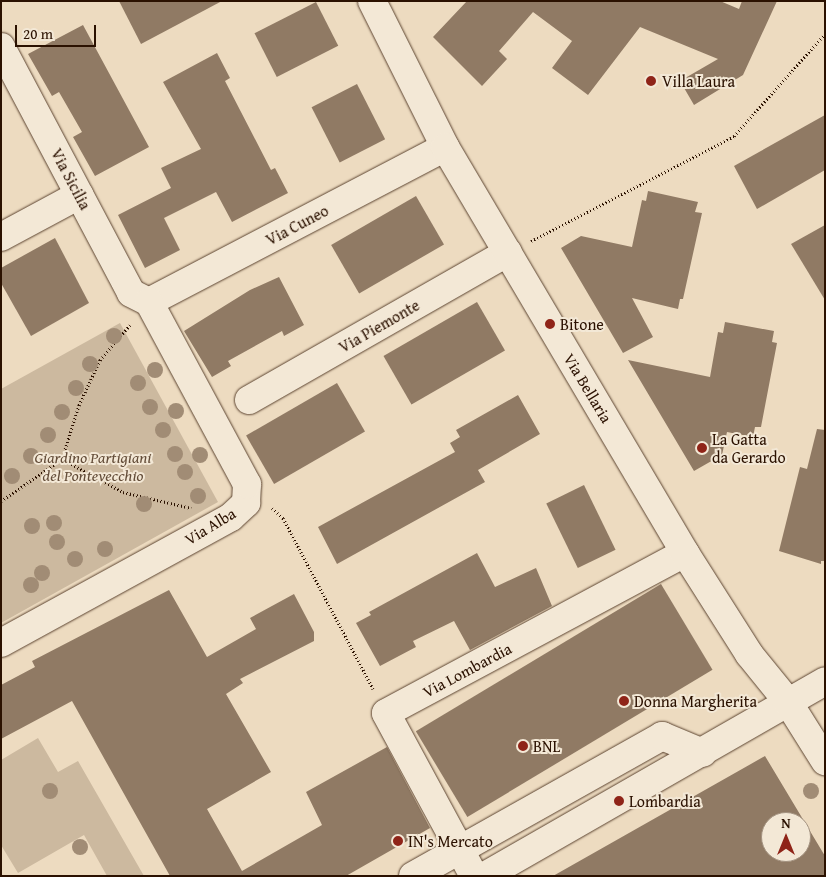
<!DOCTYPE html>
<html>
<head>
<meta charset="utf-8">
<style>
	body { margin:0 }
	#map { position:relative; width:826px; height:877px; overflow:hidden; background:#eddbc0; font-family:"Gentium Book Plus",serif }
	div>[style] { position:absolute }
	.green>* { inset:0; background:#ccb99f }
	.building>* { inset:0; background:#907a64; transform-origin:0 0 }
	.path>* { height:3px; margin-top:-1.5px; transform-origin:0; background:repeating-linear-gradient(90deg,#2b1100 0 1px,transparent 0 3.5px) }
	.roads { filter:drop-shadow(0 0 1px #5c4430) drop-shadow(0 0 1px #5c4430) }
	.minor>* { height:28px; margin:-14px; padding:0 14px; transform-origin:14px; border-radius:14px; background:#f3e8d6 }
	.tertiary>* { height:28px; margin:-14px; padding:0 14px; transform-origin:14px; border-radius:14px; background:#f3e8d6 }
	.trees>* { width:16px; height:16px; margin:-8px; border-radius:50%; background:#a18c75 }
	.dots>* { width:14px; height:14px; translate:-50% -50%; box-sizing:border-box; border:2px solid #f3e8d6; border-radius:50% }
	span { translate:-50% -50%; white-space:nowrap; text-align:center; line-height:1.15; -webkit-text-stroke:4px #f3e8d6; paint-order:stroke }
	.poi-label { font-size:16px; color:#2b1100 }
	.left { translate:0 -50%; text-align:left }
	.street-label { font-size:16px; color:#2b1100 }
	.park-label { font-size:16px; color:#634c38; font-style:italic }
	.frame { position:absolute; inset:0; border:2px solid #2b1100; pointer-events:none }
	.north { position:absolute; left:761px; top:812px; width:50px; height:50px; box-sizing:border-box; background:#f3e8d6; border:1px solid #a39280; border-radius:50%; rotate:0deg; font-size:14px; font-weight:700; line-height:20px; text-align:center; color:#2b1100 }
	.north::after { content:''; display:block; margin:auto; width:18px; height:22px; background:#8f2418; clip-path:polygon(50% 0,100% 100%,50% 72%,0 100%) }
	.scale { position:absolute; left:15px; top:25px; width:81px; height:22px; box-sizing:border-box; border:2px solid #2b1100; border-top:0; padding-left:6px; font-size:15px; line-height:18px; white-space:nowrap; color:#2b1100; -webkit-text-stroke:4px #f3e8d6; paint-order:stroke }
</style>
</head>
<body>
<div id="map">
	<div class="green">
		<div style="clip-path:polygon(120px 323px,218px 502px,1px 623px,1px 389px)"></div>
		<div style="clip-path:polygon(38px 738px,58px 772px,78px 761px,144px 876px,107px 876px,84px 835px,18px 873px,1px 845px,1px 760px)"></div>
	</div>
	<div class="building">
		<div style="clip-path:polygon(119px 1px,222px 1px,141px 44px)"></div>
		<div style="clip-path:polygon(467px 1px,720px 1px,739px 9px,742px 1px,777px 1px,743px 75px,694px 105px,680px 81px,718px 59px,640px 27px,588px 95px,552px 68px,572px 41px,533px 12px,499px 51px,507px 59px,482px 86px,433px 37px)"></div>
		<div style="left:316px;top:2px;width:49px;height:69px;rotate:63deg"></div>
		<div style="clip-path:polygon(83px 25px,149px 147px,95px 176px,73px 137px,82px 132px,59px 92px,52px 96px,28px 54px)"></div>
		<div style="clip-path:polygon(217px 53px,230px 78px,225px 81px,271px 170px,275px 168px,288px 193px,232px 222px,216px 192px,164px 218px,180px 250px,145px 268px,118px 215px,171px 188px,161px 168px,201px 149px,163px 82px)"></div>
		<div style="left:357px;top:84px;width:62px;height:51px;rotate:63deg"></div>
		<div style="clip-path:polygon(825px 115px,825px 170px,757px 209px,734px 166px)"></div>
		<div style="clip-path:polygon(648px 191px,698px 202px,695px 212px,702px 213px,683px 299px,680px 299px,678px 309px,632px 298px,653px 337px,623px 353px,561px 248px,581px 236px,632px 247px,642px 200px,646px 201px)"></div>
		<div style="left:416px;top:196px;width:56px;height:98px;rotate:60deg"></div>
		<div style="clip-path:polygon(825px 225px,825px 300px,791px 244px)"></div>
		<div style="clip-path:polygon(55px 238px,89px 303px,31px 336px,1px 283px,1px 268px)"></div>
		<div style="clip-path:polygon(279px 277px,304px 325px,284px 336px,282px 331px,228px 361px,231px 366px,212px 377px,184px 331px,250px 290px)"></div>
		<div style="left:477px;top:302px;width:56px;height:108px;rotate:60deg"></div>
		<div style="clip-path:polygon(725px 322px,774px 331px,772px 342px,777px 343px,761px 427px,755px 427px,753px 437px,727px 432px,722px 455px,694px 471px,628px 360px,710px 377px,718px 332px,723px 333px)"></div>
		<div style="left:337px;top:383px;width:56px;height:105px;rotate:60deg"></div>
		<div style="clip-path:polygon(518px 395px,540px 434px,478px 470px,485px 482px,337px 564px,318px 527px,455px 452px,450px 443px,460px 437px,456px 430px)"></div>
		<div style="clip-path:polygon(817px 429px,825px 430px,825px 561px,821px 561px,821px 564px,779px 551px,800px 467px,807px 469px)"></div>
		<div style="left:584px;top:485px;width:72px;height:42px;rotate:64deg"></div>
		<div style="clip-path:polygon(477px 553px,495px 587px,536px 568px,552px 606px,470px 650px,454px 621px,413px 641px,416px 647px,380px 666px,356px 623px,371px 615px,369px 612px)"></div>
		<div style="left:661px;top:584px;width:100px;height:286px;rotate:59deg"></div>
		<div style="clip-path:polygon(169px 590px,207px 657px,256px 629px,250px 618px,294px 594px,314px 632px,314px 641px,240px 679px,243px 683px,226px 694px,271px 772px,207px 809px,242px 871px,322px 825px,306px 792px,387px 747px,430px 828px,346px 876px,170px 876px,72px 701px,1px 739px,1px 685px,35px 667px,32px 661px)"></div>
		<div style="clip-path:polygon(evenodd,765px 756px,825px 856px,825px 876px,553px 876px,765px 756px,771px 822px,801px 822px,801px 852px,771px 852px,771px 822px)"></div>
	</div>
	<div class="path">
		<div style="left:531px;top:241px;width:229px;rotate:-27.3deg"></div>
		<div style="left:734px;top:136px;width:137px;rotate:-48.3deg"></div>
		<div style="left:62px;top:459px;width:69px;rotate:28.4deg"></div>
		<div style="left:123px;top:492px;width:70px;rotate:13.2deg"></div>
		<div style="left:1px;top:501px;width:74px;rotate:-34.5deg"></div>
		<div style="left:62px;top:459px;width:57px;rotate:-72.5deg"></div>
		<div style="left:79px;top:405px;width:50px;rotate:-65deg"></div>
		<div style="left:100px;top:360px;width:46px;rotate:-49.4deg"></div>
		<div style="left:272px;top:508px;width:15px;rotate:42deg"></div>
		<div style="left:283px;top:518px;width:193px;rotate:62.2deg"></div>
	</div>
	<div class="roads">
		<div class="minor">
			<div style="left:1px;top:47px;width:278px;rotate:62.1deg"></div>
			<div style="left:131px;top:293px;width:20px;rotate:27deg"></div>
			<div style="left:1px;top:237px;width:89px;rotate:-28.3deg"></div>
			<div style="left:149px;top:302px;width:334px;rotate:-27.6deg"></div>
			<div style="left:249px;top:400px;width:298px;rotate:-29.7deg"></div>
			<div style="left:1px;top:643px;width:262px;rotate:-28.7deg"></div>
			<div style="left:231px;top:517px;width:21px;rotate:-43deg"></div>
			<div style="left:246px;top:503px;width:19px;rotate:-87deg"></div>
			<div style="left:247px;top:484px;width:207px;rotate:-118.3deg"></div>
			<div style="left:413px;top:876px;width:286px;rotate:-29.3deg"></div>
			<div style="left:662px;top:736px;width:44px;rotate:22.5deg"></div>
			<div style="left:474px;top:876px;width:185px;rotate:-118.4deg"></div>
			<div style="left:386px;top:713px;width:339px;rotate:-28.2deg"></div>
			<div style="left:485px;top:876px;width:392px;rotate:-29.8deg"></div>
		</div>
		<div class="tertiary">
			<div style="left:372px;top:1px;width:163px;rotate:63.4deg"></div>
			<div style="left:445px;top:147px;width:472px;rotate:59.4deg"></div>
			<div style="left:685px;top:553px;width:120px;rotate:57.6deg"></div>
			<div style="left:749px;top:654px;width:62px;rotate:50.9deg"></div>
			<div style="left:788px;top:702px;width:70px;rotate:57.9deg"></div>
		</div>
	</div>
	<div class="trees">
		<div style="left:114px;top:336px"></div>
		<div style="left:90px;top:364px"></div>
		<div style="left:155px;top:370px"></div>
		<div style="left:138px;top:383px"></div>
		<div style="left:76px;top:388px"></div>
		<div style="left:150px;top:407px"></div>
		<div style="left:176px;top:411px"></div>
		<div style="left:62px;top:412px"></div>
		<div style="left:163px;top:430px"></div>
		<div style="left:48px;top:435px"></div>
		<div style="left:175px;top:454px"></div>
		<div style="left:200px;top:455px"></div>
		<div style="left:31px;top:456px"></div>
		<div style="left:185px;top:472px"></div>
		<div style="left:12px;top:476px"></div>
		<div style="left:198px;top:496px"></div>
		<div style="left:144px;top:504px"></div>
		<div style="left:54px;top:523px"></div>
		<div style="left:32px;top:526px"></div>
		<div style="left:57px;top:542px"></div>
		<div style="left:105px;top:549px"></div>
		<div style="left:75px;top:559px"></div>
		<div style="left:42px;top:573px"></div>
		<div style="left:31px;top:585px"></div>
		<div style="left:50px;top:791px"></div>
		<div style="left:811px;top:791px"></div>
		<div style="left:80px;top:847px"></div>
	</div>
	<div class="dots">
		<div style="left:651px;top:81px;background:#8f2418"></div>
		<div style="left:550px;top:324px;background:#8f2418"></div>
		<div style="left:702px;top:448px;background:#8f2418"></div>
		<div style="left:624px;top:701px;background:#8f2418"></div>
		<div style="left:523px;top:746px;background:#8f2418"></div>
		<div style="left:619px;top:801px;background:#8f2418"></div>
		<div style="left:398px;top:841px;background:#8f2418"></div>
	</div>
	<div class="poi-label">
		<span class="left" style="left:662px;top:81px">Villa Laura</span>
		<span class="left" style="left:560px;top:324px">Bitone</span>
		<span class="left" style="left:712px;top:448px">La Gatta<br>da Gerardo</span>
		<span class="left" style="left:634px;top:701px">Donna Margherita</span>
		<span class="left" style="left:533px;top:746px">BNL</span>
		<span class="left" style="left:629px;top:801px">Lombardia</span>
		<span class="left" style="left:408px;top:841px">IN's Mercato</span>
	</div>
	<div class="street-label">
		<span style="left:71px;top:179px;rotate:62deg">Via Sicilia</span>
		<span style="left:297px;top:225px;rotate:-28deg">Via Cuneo</span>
		<span style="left:379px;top:326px;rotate:-30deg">Via Piemonte</span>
		<span style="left:588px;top:388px;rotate:59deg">Via Bellaria</span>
		<span style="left:210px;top:526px;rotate:-31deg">Via Alba</span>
		<span style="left:467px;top:670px;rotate:-28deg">Via Lombardia</span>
	</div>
	<div class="park-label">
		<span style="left:93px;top:466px">Giardino Partigiani<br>del Pontevecchio</span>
	</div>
	<div class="frame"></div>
	<div class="north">N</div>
	<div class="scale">20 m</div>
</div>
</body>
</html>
